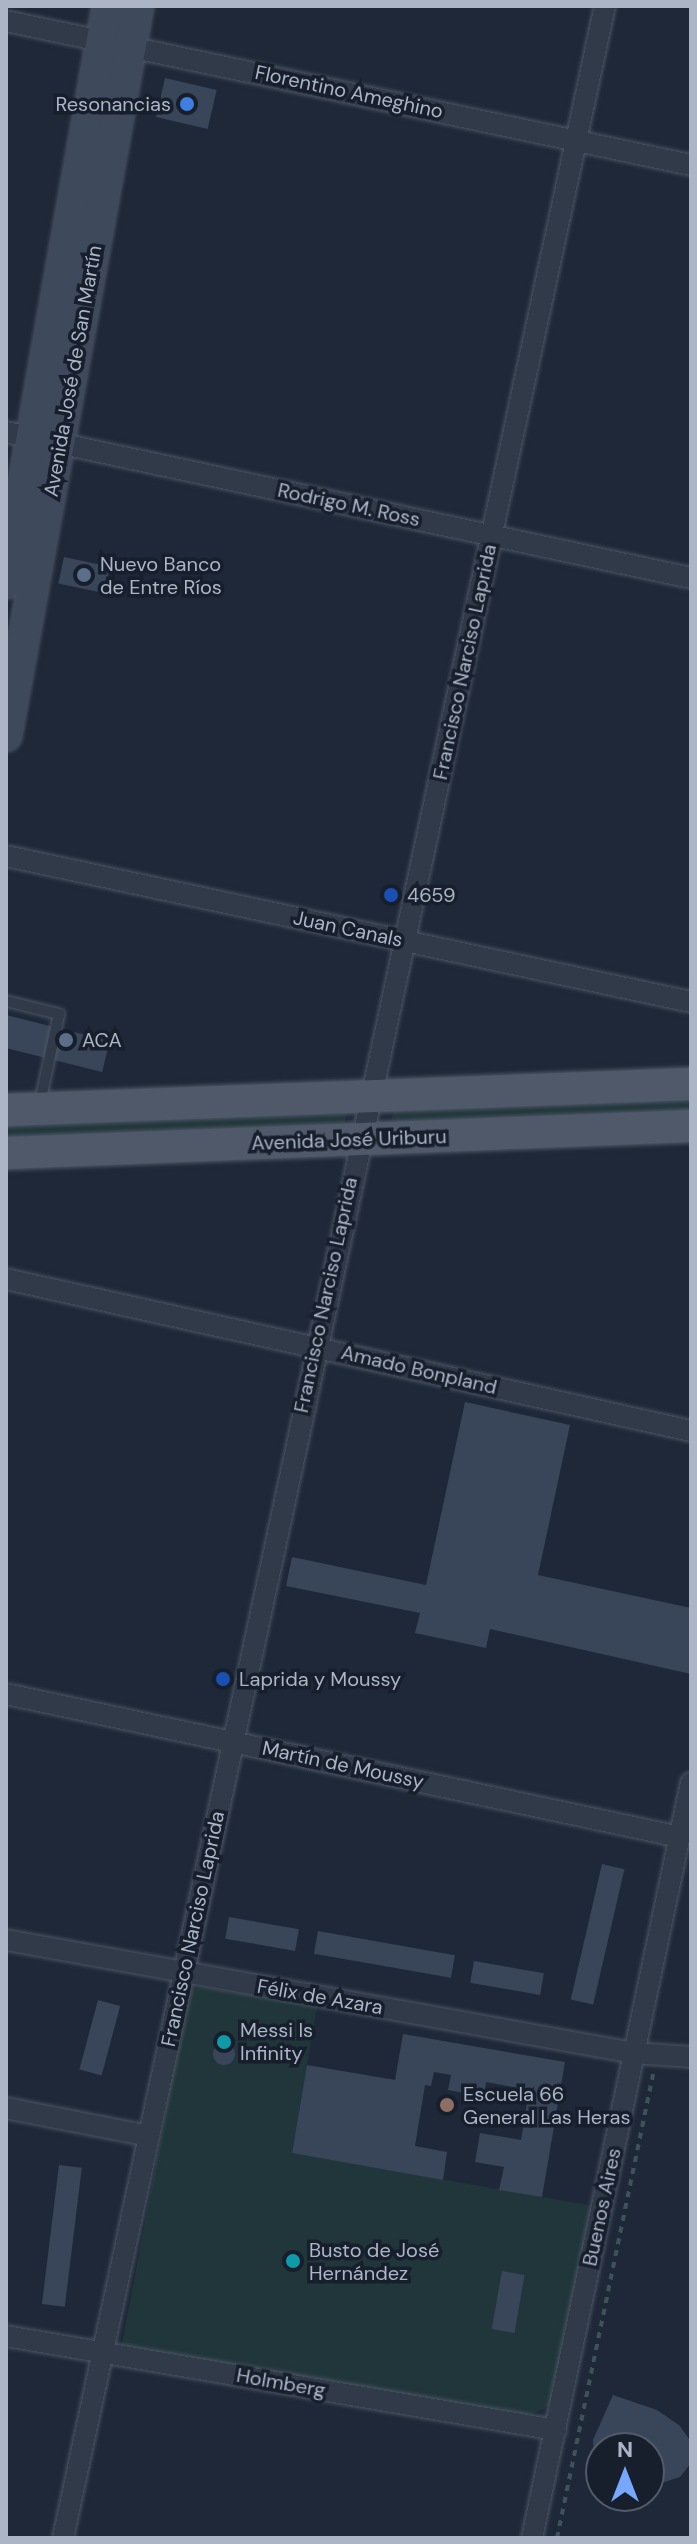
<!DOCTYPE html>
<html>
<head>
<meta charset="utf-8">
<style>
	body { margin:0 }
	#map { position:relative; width:697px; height:2544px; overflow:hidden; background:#1e2838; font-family:"DM Sans",sans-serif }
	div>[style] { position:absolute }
	.green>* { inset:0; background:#20363a }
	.building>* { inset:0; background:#394659; transform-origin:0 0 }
	.round { border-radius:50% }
	.path>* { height:4px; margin-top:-2px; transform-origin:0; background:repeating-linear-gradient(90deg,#3d5357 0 6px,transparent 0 12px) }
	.roads { filter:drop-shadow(0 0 2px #4c5564) drop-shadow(0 0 2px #4c5564) }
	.lane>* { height:10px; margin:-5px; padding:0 5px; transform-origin:5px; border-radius:5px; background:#313a49 }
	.street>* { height:20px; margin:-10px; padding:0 10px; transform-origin:10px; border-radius:10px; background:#313a49 }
	.secondary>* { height:30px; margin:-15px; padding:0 15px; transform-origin:15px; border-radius:15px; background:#3f495c }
	.primary>* { height:32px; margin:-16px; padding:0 16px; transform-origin:16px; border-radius:16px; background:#4f5969 }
	.dots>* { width:22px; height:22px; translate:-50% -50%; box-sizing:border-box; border:4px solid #171f2d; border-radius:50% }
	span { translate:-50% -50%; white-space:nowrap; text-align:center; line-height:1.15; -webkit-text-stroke:7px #171f2d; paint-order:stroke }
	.street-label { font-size:20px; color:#abb5c6 }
	.poi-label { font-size:20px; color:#abb5c6 }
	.right { translate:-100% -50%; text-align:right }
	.left { translate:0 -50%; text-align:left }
	.frame { position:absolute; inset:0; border:8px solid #abb5c6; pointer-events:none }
	.north { position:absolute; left:585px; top:2432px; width:80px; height:80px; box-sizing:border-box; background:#171f2d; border:2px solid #525b6a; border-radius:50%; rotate:0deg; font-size:22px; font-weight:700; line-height:32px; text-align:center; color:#abb5c6 }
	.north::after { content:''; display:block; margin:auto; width:28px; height:36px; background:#77a7ff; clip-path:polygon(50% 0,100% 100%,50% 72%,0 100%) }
</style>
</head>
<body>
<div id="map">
	<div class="green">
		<div style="clip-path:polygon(691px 1093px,691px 1113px,398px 1126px,391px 1122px,394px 1108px)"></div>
		<div style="clip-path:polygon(347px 1111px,344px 1126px,6px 1139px,6px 1119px)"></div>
		<div style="clip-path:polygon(201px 1987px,317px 2007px,292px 2153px,594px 2206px,552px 2402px,544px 2409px,528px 2415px,135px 2351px,122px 2344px,187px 2000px,192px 1990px)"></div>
	</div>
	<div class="building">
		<div style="left:165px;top:78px;width:53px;height:40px;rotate:13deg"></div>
		<div style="left:64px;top:557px;width:47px;height:27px;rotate:12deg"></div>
		<div style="left:6px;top:1015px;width:107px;height:32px;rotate:14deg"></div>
		<div style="clip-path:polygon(465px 1402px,570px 1425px,538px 1575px,691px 1608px,691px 1674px,490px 1629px,486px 1648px,415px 1633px,420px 1613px,286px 1586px,292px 1557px,426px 1585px)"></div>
		<div style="left:602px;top:1864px;width:23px;height:139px;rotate:13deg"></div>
		<div style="left:229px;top:1917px;width:71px;height:22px;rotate:10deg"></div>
		<div style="left:318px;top:1931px;width:139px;height:23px;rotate:10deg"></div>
		<div style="left:474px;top:1961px;width:71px;height:22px;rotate:10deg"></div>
		<div style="left:98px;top:2000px;width:23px;height:72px;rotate:15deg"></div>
		<div style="clip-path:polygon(403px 2034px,565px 2062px,542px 2197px,499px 2190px,504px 2167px,475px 2162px,480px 2133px,521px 2140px,529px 2090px,486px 2082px,484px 2097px,448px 2090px,451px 2075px,434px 2072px,431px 2086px,425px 2085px,415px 2146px,447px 2152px,443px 2180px,292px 2153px,307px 2065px,395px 2080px)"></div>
		<div class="round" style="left:213px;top:2043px;width:22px;height:22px"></div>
		<div style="left:59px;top:2165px;width:23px;height:140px;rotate:7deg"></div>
		<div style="left:502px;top:2271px;width:23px;height:59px;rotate:10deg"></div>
		<div style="clip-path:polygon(613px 2395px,657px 2410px,680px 2426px,691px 2442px,691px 2463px,680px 2477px,649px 2487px,649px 2448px,601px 2448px,601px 2484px,595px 2483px,593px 2440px)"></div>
	</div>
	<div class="path">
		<div style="left:557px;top:2538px;width:474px;rotate:-78.3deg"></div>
	</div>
	<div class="roads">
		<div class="lane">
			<div style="left:6px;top:1001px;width:55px;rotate:13.8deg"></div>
			<div style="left:59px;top:1014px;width:91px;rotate:102.1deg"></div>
		</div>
		<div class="street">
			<div style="left:6px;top:21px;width:700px;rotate:11.87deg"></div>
			<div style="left:6px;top:432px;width:700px;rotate:12.03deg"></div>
			<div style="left:6px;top:856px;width:700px;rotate:12.03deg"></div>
			<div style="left:6px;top:1279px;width:702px;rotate:12.51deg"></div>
			<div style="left:6px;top:1694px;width:689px;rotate:11.98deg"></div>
			<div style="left:6px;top:1940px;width:638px;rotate:10.2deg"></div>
			<div style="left:634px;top:2053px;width:57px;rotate:4deg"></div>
			<div style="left:6px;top:2108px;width:146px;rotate:11.1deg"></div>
			<div style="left:6px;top:2336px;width:558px;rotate:9.7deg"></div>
			<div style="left:63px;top:2538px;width:2589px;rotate:-77.92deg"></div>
			<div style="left:532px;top:2538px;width:772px;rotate:-78.11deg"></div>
		</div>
		<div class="secondary">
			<div style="left:6px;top:583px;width:586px;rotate:-79.98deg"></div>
			<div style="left:6px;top:736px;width:742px;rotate:-79.75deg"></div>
		</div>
		<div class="primary">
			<div style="left:6px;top:1110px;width:685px;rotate:-2.17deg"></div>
			<div style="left:6px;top:1153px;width:686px;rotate:-2.26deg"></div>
		</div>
	</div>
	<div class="dots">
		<div style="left:187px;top:104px;background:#3f7fe0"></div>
		<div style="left:84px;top:575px;background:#5c6f8a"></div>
		<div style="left:391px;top:895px;background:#1a4fb4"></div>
		<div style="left:66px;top:1040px;background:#5c6f8a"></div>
		<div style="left:223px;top:1679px;background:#1a4fb4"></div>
		<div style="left:224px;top:2042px;background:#0f9aa8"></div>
		<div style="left:447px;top:2105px;background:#8d6e63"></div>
		<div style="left:293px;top:2261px;background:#0f9aa8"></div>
	</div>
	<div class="street-label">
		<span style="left:349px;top:92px;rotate:12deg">Florentino Ameghino</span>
		<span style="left:73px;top:371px;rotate:-80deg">Avenida José de San Martín</span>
		<span style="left:349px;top:505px;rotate:12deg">Rodrigo M. Ross</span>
		<span style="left:465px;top:662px;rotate:-78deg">Francisco Narciso Laprida</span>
		<span style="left:348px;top:929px;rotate:12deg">Juan Canals</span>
		<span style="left:349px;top:1140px;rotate:-2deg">Avenida José Uriburu</span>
		<span style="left:326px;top:1295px;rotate:-78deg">Francisco Narciso Laprida</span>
		<span style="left:419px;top:1370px;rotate:13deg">Amado Bonpland</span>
		<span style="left:343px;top:1765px;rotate:12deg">Martín de Moussy</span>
		<span style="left:193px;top:1929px;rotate:-78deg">Francisco Narciso Laprida</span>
		<span style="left:320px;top:1997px;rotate:10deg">Félix de Azara</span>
		<span style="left:602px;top:2207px;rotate:-78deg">Buenos Aires</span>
		<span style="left:281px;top:2383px;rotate:10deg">Holmberg</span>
	</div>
	<div class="poi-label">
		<span class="right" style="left:171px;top:104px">Resonancias</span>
		<span class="left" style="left:100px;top:576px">Nuevo Banco<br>de Entre Ríos</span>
		<span class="left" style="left:407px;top:895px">4659</span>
		<span class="left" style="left:82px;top:1040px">ACA</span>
		<span class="left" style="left:239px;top:1679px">Laprida y Moussy</span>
		<span class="left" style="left:240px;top:2042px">Messi Is<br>Infinity</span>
		<span class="left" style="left:463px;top:2106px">Escuela 66<br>General Las Heras</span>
		<span class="left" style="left:309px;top:2262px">Busto de José<br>Hernández</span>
	</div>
	<div class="frame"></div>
	<div class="north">N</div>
</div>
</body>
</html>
